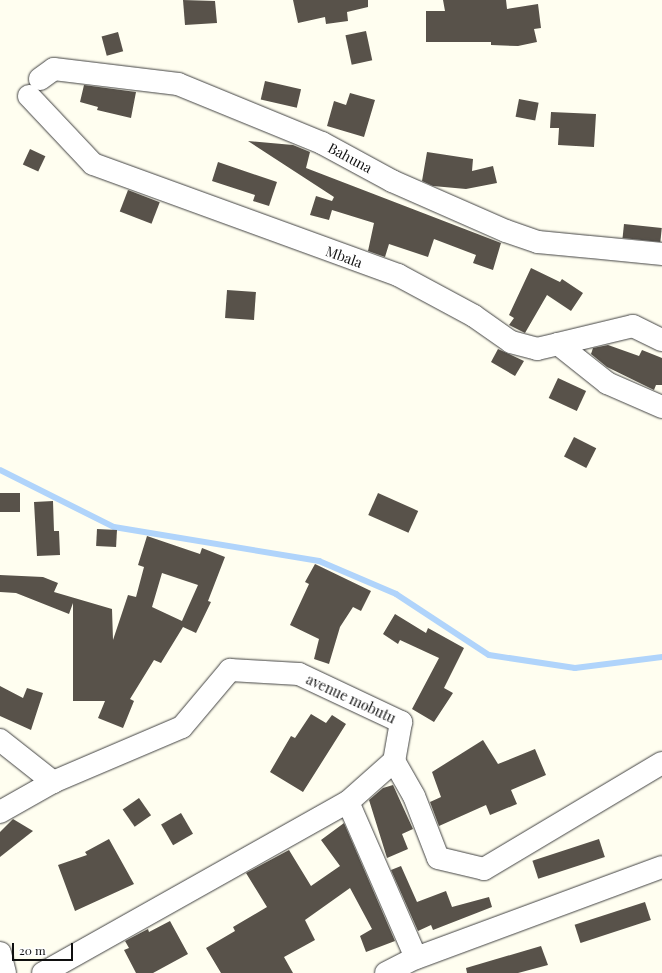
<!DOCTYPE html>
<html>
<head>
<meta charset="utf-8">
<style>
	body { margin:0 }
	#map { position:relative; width:662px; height:973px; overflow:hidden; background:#fffef0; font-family:"Playfair Display",serif }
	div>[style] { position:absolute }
	.stream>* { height:6px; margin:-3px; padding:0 3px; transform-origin:3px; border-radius:3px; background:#b0d4fb }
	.building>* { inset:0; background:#58524a; transform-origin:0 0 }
	.roads { filter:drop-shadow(0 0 1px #424242) drop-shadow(0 0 1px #424242) }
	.minor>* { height:22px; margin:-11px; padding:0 11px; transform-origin:11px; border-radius:11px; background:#fff }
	span { translate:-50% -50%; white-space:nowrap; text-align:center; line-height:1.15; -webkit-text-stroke:4px #fff; paint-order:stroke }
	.street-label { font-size:14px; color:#0f0f0f }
	.scale { position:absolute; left:12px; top:943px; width:61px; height:18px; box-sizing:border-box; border:2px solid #0f0f0f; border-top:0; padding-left:5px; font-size:12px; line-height:14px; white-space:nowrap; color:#0f0f0f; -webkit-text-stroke:3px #fff; paint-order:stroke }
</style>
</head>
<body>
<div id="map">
	<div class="stream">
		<div style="left:0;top:470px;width:127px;rotate:26.6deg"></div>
		<div style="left:114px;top:527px;width:208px;rotate:9.4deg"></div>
		<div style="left:319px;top:561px;width:84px;rotate:23.2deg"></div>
		<div style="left:396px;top:594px;width:111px;rotate:33.3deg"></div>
		<div style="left:489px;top:655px;width:87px;rotate:8.6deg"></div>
		<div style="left:575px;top:668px;width:88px;rotate:-7.2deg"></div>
	</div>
	<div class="building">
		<div style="clip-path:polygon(183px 0,215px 1px,217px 23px,185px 25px)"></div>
		<div style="clip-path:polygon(293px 0,368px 0,368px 7px,347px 12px,348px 21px,326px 24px,325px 17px,298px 23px)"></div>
		<div style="clip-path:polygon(443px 0,506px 0,507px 9px,538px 4px,541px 28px,534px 29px,537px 42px,518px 46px,491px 45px,491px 42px,426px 42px,426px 11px,445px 11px)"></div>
		<div style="left:366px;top:31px;width:30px;height:21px;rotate:78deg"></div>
		<div style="left:118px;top:32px;width:20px;height:17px;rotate:75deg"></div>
		<div style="left:265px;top:81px;width:37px;height:19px;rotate:13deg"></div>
		<div style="clip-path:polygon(84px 85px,136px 92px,131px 118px,97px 110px,98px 107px,80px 102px)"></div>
		<div style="clip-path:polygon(350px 93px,375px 100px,364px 137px,327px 126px,334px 101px,346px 105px)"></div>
		<div style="left:519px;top:99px;width:20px;height:18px;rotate:11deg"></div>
		<div style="clip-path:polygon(551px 112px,596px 114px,594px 147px,558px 145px,559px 128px,550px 128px)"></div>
		<div style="clip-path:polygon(248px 141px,293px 145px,310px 152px,306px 168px,501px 243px,493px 270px,473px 263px,476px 255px,434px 239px,428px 257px,389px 244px,385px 257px,368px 251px,374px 223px,332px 210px,329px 220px,310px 215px,316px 196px,332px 201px,334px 197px)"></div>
		<div style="left:30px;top:149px;width:17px;height:17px;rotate:25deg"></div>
		<div style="clip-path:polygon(427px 152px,473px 159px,472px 171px,493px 166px,497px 183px,466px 189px,433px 186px,422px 181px)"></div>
		<div style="clip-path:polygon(218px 162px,277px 182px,269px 206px,253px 201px,255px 195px,212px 181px)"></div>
		<div style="left:128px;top:190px;width:34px;height:23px;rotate:21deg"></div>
		<div style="left:624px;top:224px;width:38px;height:14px;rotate:6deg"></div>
		<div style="clip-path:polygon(531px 268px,560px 282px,562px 279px,583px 293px,571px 311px,547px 295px,525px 333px,509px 325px,514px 318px,509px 315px)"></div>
		<div style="left:227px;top:290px;width:29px;height:28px;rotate:4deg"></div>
		<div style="clip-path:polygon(608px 345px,639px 356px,642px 350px,662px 358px,662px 385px,656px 385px,654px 390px,607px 367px,591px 354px,593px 348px)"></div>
		<div style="clip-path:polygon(498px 349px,524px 361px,515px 376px,491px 362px)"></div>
		<div style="left:558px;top:378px;width:31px;height:22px;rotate:25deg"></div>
		<div style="left:574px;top:437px;width:25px;height:22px;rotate:27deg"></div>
		<div style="left:0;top:493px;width:20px;height:19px"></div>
		<div style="left:378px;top:493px;width:44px;height:24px;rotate:24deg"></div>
		<div style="clip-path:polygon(53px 501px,54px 531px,59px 531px,60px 555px,37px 556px,34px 502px)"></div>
		<div style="left:97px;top:529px;width:20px;height:17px;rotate:3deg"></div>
		<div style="clip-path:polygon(evenodd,147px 536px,200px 554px,202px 548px,225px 557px,208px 601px,211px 602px,196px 633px,183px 627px,161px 663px,154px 660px,130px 699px,134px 701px,123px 728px,98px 718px,105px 701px,73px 701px,73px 603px,69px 614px,16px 593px,0 592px,0 575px,43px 577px,58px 583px,54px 592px,112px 609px,113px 640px,128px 595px,136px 597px,144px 567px,138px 565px,147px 536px,162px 573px,198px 585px,182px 621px,152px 607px,162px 573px)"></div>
		<div style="clip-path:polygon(315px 564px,371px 591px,361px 611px,353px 607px,340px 627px,329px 664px,314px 659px,319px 639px,290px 625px,309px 584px,305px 582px)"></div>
		<div style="clip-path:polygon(395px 614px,426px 633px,428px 628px,464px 648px,444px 688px,453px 693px,434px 722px,412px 709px,439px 658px,400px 640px,398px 644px,383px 634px)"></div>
		<div style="clip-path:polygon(0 686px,23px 698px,27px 688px,43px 693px,31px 730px,0 716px)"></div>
		<div style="clip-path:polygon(311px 714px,326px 723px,332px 715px,346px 724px,303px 792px,270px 772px,291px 736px,295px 738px)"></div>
		<div style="clip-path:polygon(483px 740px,498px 764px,535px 749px,546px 775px,511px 790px,517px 804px,490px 815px,486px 805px,439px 826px,430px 802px,441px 797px,432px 772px)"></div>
		<div style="clip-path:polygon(393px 785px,413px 829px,402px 834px,408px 849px,387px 858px,369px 800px,383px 788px)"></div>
		<div style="left:139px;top:798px;width:21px;height:20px;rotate:55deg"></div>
		<div style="left:181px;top:813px;width:24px;height:23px;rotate:60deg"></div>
		<div style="clip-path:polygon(13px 819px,33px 831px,0 857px,0 832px)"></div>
		<div style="clip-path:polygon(344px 823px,395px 941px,366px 952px,360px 936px,372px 929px,350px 888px,305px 920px,315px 940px,284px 957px,293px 973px,221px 973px,206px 948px,235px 931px,233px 927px,267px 907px,246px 873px,289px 850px,311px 886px,340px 866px,321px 840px)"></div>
		<div style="clip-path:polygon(109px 839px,134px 884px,75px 911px,58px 865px,87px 855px,85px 852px)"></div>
		<div style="left:599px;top:839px;width:19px;height:70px;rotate:72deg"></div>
		<div style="clip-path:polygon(401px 866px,417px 902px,446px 891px,452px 907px,489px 897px,492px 907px,433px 930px,431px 925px,418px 931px,391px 870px)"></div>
		<div style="left:645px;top:902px;width:19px;height:74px;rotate:72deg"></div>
		<div style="clip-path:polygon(170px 921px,188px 954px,153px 973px,136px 973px,124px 950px,129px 948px,125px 941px,148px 929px,149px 932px)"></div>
		<div style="clip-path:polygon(541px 946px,548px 965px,518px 973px,467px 973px,466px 968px)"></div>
	</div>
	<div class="roads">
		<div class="minor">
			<div style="left:40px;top:79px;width:17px;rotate:-36deg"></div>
			<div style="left:54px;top:69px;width:125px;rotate:6.9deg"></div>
			<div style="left:178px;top:84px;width:156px;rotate:22.3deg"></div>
			<div style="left:322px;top:143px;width:80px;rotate:28.5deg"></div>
			<div style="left:392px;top:181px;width:124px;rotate:23.7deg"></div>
			<div style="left:506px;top:231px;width:34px;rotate:19deg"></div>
			<div style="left:538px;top:242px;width:125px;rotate:5.5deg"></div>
			<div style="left:29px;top:96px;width:93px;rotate:46.7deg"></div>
			<div style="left:93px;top:164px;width:325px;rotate:20deg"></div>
			<div style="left:398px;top:275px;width:86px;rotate:28.3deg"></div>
			<div style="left:474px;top:316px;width:45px;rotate:35.1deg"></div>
			<div style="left:511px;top:342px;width:27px;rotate:15deg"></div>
			<div style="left:537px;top:349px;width:22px;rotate:-13deg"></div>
			<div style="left:558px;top:344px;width:63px;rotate:38.5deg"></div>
			<div style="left:607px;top:383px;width:60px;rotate:23.6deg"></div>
			<div style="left:558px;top:344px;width:77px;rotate:-13.5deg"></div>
			<div style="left:633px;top:326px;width:32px;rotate:26deg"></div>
			<div style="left:0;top:740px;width:68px;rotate:38.4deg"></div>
			<div style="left:53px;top:782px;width:140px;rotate:-23.1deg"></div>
			<div style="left:182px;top:727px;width:75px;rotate:-49.9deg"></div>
			<div style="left:230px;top:670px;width:69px;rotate:3.3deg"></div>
			<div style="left:299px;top:674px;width:113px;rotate:25.2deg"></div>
			<div style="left:401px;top:722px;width:40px;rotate:100deg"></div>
			<div style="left:394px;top:761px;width:40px;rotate:60.3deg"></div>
			<div style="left:414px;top:796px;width:66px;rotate:68.8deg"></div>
			<div style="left:438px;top:858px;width:47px;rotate:13.4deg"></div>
			<div style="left:484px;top:869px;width:207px;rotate:-30.8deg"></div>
			<div style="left:348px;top:802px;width:170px;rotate:66.4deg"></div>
			<div style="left:0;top:812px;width:61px;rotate:-29.5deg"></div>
			<div style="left:0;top:953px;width:21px;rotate:76deg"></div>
			<div style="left:43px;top:973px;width:350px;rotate:-29.3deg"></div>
			<div style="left:348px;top:802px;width:62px;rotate:-41.7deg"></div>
			<div style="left:386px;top:973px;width:34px;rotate:-27deg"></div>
			<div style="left:416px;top:958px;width:262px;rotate:-20.3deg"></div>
		</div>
	</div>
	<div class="street-label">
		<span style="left:350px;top:158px;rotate:28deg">Bahuna</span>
		<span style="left:344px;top:257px;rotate:20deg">Mbala</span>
		<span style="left:351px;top:699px;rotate:25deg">avenue mobutu</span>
	</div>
	<div class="scale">20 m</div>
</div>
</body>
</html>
